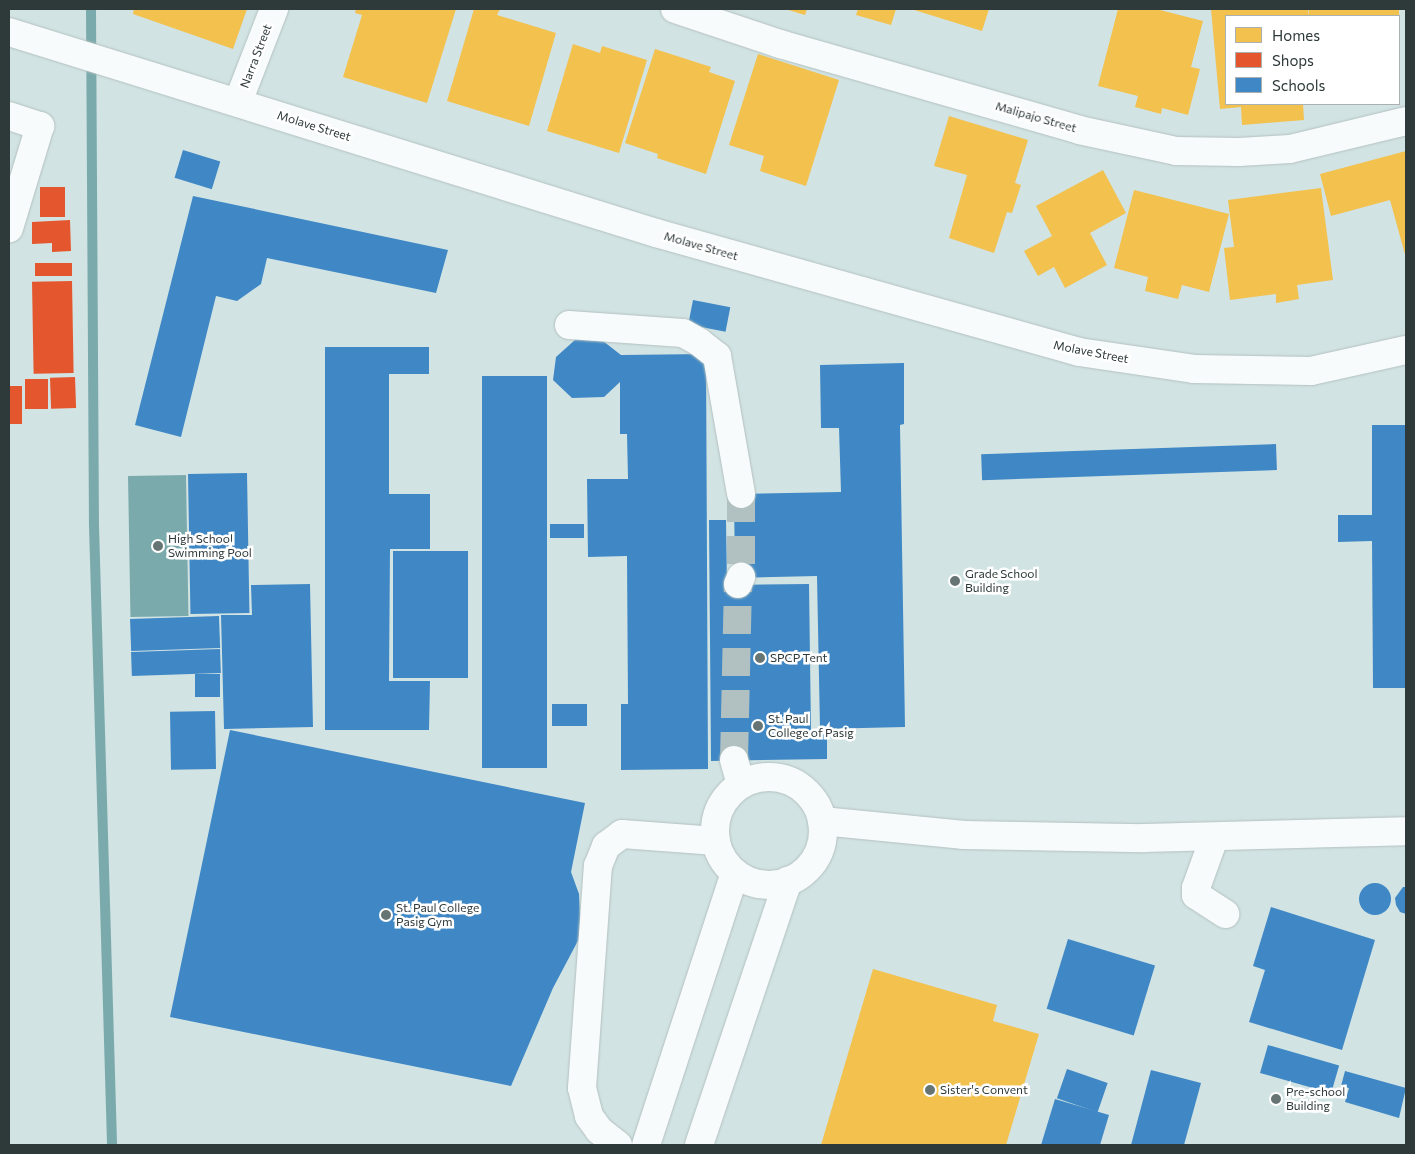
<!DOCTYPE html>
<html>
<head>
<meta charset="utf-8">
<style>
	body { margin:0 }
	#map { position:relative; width:1415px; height:1154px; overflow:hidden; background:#d2e3e3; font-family:Commissioner,sans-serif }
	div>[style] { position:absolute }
	.water>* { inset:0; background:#7baaac; transform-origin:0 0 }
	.homes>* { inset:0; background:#f2c14e; transform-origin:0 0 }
	.shops>* { inset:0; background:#e4572e; transform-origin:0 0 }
	.schools>* { inset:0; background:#3f88c5; transform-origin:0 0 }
	.round { border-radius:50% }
	.stream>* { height:10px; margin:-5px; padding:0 5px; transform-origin:5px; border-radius:5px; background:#7baaac }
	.minor-tunnel>* { height:28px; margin-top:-14px; transform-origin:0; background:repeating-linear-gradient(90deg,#b1c1c1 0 28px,transparent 0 42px) }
	.roads { filter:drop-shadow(0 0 1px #b3c0c0) drop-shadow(0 0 1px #b3c0c0) }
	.minor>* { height:28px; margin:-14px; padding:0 14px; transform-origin:14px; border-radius:14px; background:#f8fbfb }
	.minor>.ring { margin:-14px; padding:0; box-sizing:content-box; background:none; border:28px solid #f8fbfb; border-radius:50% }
	.dots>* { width:14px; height:14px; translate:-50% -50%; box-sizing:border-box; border:2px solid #fff; border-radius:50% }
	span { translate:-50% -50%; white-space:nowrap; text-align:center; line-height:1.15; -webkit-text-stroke:5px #fff; paint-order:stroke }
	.street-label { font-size:12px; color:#2e3939 }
	.poi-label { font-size:12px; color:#2e3939 }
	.left { translate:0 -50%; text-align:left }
	.frame { position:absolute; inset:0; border:10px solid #2e3939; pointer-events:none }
	.legend { position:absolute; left:1225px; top:15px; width:175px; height:90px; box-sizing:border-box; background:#fff; border:1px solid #abb0b0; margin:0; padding:6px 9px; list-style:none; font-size:15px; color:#2e3939 }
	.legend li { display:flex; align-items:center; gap:10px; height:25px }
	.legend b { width:25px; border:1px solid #abb0b0 }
</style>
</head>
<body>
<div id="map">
	<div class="water">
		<div style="left:186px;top:475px;width:141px;height:58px;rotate:89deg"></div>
	</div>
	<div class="homes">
		<div style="clip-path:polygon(134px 9px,247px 9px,233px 49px,133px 14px)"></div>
		<div style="clip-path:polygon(356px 9px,456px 9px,427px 103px,343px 77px,362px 15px,355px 13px)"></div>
		<div style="clip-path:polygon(474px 9px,500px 9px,497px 15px,556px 33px,529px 126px,447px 101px)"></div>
		<div style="clip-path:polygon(785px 9px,807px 9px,805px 15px)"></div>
		<div style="clip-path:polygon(858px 9px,896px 9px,891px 25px,856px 15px)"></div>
		<div style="clip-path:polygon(911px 9px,989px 9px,982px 31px)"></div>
		<div style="clip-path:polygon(1118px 9px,1156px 9px,1203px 21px,1191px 67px,1200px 69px,1188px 115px,1162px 108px,1161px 114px,1135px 107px,1138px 96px,1098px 86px)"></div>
		<div style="clip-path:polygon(1211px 9px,1308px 9px,1309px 16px,1226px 16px,1226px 104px,1303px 104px,1304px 120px,1242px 125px,1241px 107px,1220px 109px)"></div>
		<div style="left:1309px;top:9px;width:90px;height:7px"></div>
		<div style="clip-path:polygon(573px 44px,600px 53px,602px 46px,647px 60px,619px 153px,547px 131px)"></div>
		<div style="clip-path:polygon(655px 49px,711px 67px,709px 72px,735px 81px,706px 174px,657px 158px,658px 154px,625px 143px)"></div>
		<div style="clip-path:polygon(758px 54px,839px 80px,806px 186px,760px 171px,764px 156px,729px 145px)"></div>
		<div style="clip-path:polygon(949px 116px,1028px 140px,1015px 183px,1021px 185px,1012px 213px,1007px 212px,994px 253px,949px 238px,967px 175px,934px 166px)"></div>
		<div style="clip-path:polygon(1406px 151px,1406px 258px,1390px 200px,1331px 216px,1320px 174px)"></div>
		<div style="clip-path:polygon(1103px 170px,1126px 213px,1090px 233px,1107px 265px,1065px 288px,1054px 267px,1038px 276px,1024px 251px,1052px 236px,1036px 206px)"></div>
		<div style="clip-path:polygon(1321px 188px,1333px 280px,1297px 285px,1299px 299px,1276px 303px,1276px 294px,1230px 300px,1224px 248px,1234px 247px,1228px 200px)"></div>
		<div style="clip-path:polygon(1134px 190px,1229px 214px,1209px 292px,1182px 285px,1178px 299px,1145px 291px,1148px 277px,1114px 268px)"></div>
		<div style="clip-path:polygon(873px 969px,997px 1005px,993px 1021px,1039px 1034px,1006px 1145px,821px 1145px)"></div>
	</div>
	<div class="shops">
		<div style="left:65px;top:187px;width:30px;height:25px;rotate:90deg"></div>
		<div style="clip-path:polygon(70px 220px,71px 251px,52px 252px,52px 243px,32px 244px,32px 222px)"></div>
		<div style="left:72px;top:263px;width:13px;height:37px;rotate:90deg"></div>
		<div style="left:72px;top:281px;width:92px;height:40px;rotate:89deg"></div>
		<div style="left:75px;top:377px;width:31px;height:25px;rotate:88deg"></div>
		<div style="left:25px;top:379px;width:23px;height:30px"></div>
		<div style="left:9px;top:386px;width:13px;height:38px"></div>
	</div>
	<div class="schools">
		<div style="left:183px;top:150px;width:39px;height:29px;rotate:17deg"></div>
		<div style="clip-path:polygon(193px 196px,448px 250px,436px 293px,267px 258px,261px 284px,237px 301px,216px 296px,181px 437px,135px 425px)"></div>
		<div style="left:693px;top:300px;width:38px;height:25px;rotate:11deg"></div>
		<div style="clip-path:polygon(576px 339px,603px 341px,621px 355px,706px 354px,708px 769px,621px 770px,621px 704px,628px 704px,627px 556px,588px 557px,587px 479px,628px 479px,627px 434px,620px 434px,620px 382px,604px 397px,572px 398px,553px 380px,556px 357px)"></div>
		<div style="clip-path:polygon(325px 347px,429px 347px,429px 374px,389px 374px,389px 494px,430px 494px,430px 549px,390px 549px,389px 681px,430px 681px,429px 730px,325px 730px)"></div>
		<div style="clip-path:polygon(904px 363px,904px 424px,900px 425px,905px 727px,820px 729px,817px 576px,735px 578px,734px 494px,841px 492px,839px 428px,821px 428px,820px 365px)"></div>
		<div style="left:482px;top:376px;width:65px;height:392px"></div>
		<div style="clip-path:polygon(1372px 425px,1406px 425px,1406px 688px,1373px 688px,1372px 541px,1338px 542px,1338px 515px,1372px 515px)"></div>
		<div style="left:1276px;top:444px;width:26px;height:295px;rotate:88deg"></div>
		<div style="left:247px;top:473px;width:140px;height:59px;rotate:89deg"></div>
		<div style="clip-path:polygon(709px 520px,726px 520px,727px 585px,809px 584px,811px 731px,827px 731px,827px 759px,711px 761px)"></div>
		<div style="left:584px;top:524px;width:14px;height:34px;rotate:90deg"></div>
		<div style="left:393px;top:551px;width:75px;height:127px"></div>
		<div style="clip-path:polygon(310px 584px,313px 727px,224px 729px,221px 615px,252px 615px,251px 585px)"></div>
		<div style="left:219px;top:616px;width:32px;height:89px;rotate:88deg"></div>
		<div style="left:220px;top:649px;width:24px;height:89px;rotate:88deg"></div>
		<div style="left:195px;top:674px;width:25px;height:23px"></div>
		<div style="left:552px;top:704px;width:35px;height:22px"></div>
		<div style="left:215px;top:711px;width:58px;height:45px;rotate:89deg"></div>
		<div style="clip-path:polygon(230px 730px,585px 803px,571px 872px,579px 894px,581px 935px,553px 988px,511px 1086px,170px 1017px)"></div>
		<div class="round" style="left:1359px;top:883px;width:32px;height:32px"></div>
		<div style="clip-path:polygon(1403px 887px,1406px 887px,1406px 914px,1400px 912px,1396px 905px,1395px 898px)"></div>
		<div style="clip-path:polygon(1271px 907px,1375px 940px,1342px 1050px,1249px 1022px,1265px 970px,1253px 966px)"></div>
		<div style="left:1068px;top:939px;width:91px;height:73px;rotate:17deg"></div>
		<div style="left:1268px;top:1045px;width:74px;height:29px;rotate:16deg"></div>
		<div style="left:1067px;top:1069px;width:43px;height:31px;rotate:19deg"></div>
		<div style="clip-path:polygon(1151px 1070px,1201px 1083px,1184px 1145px,1131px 1145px)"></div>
		<div style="clip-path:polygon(1345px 1071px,1406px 1088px,1399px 1118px,1345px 1102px,1349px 1088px,1341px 1086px)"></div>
		<div style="clip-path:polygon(1055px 1099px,1109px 1115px,1100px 1145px,1041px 1145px)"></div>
	</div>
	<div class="stream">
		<div style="left:91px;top:9px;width:517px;rotate:89.67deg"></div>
		<div style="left:94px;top:526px;width:619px;rotate:88.33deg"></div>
	</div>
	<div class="minor-tunnel">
		<div style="left:741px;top:494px;width:83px;rotate:90deg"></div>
		<div style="left:734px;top:760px;width:176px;rotate:-88.7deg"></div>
	</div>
	<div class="roads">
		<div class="minor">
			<div style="left:675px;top:9px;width:111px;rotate:18.4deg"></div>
			<div style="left:780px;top:44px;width:311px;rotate:16deg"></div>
			<div style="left:1079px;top:130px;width:99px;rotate:12.2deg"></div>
			<div style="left:1176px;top:151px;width:63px;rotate:0.9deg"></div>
			<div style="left:1239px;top:152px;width:51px;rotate:-3.4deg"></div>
			<div style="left:1290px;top:149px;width:119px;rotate:-13.6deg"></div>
			<div style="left:9px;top:32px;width:678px;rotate:17.26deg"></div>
			<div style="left:656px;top:233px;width:439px;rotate:15.7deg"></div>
			<div style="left:1079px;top:352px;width:116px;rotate:8.4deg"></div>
			<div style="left:1194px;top:369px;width:117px;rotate:1deg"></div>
			<div style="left:1311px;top:371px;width:97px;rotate:-12.5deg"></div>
			<div style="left:238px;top:102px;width:100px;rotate:-68.8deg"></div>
			<div style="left:9px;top:116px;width:33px;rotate:18deg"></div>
			<div style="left:40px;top:126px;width:107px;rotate:106.9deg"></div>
			<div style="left:569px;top:325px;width:114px;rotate:4deg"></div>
			<div style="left:683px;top:333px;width:18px;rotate:29deg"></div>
			<div style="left:699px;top:342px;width:23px;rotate:38deg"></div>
			<div style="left:717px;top:356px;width:140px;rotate:80.1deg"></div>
			<div style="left:738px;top:584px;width:8px;rotate:-67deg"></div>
			<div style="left:734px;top:760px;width:25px;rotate:74deg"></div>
			<div class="ring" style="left:715px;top:777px;width:80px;height:80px"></div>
			<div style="left:822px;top:821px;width:143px;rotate:5.6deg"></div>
			<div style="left:964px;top:835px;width:180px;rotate:1deg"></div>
			<div style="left:1144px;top:838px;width:262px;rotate:-1.5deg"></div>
			<div style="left:1214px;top:838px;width:53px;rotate:109.8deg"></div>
			<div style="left:1196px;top:888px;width:7px;rotate:90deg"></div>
			<div style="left:1196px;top:895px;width:35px;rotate:33deg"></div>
			<div style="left:618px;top:1145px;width:24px;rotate:-142deg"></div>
			<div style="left:599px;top:1130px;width:17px;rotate:-126deg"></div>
			<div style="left:589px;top:1116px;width:29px;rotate:-104deg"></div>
			<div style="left:582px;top:1088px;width:223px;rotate:-85.9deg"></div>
			<div style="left:598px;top:866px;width:22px;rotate:-68deg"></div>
			<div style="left:606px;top:846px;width:20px;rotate:-37deg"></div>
			<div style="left:622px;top:834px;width:94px;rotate:4.3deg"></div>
			<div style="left:646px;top:1145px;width:286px;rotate:-71.9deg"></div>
			<div style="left:699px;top:1145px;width:279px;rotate:-71.4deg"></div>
		</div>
	</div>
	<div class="dots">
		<div style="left:158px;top:546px;background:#677474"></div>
		<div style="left:955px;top:581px;background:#677474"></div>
		<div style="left:760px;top:658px;background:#677474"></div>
		<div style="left:758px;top:726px;background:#677474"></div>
		<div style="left:386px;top:915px;background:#677474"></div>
		<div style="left:930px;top:1090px;background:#677474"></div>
		<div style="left:1276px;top:1099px;background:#677474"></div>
	</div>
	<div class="street-label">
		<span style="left:256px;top:56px;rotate:-69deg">Narra Street</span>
		<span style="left:1036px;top:117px;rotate:16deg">Malipajo Street</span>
		<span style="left:314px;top:126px;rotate:17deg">Molave Street</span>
		<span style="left:701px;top:246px;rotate:16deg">Molave Street</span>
		<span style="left:1091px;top:352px;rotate:11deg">Molave Street</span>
	</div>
	<div class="poi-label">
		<span class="left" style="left:168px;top:546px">High School<br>Swimming Pool</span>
		<span class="left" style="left:965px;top:581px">Grade School<br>Building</span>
		<span class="left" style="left:770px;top:658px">SPCP Tent</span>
		<span class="left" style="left:768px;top:726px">St. Paul<br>College of Pasig</span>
		<span class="left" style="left:396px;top:915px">St. Paul College<br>Pasig Gym</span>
		<span class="left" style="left:940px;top:1090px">Sister's Convent</span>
		<span class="left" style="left:1286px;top:1099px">Pre-school<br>Building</span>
	</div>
	<div class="frame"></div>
	<ul class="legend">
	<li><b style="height:14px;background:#f2c14e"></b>Homes</li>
	<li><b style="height:14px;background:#e4572e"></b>Shops</li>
	<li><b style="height:14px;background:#3f88c5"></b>Schools</li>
	</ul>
</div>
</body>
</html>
